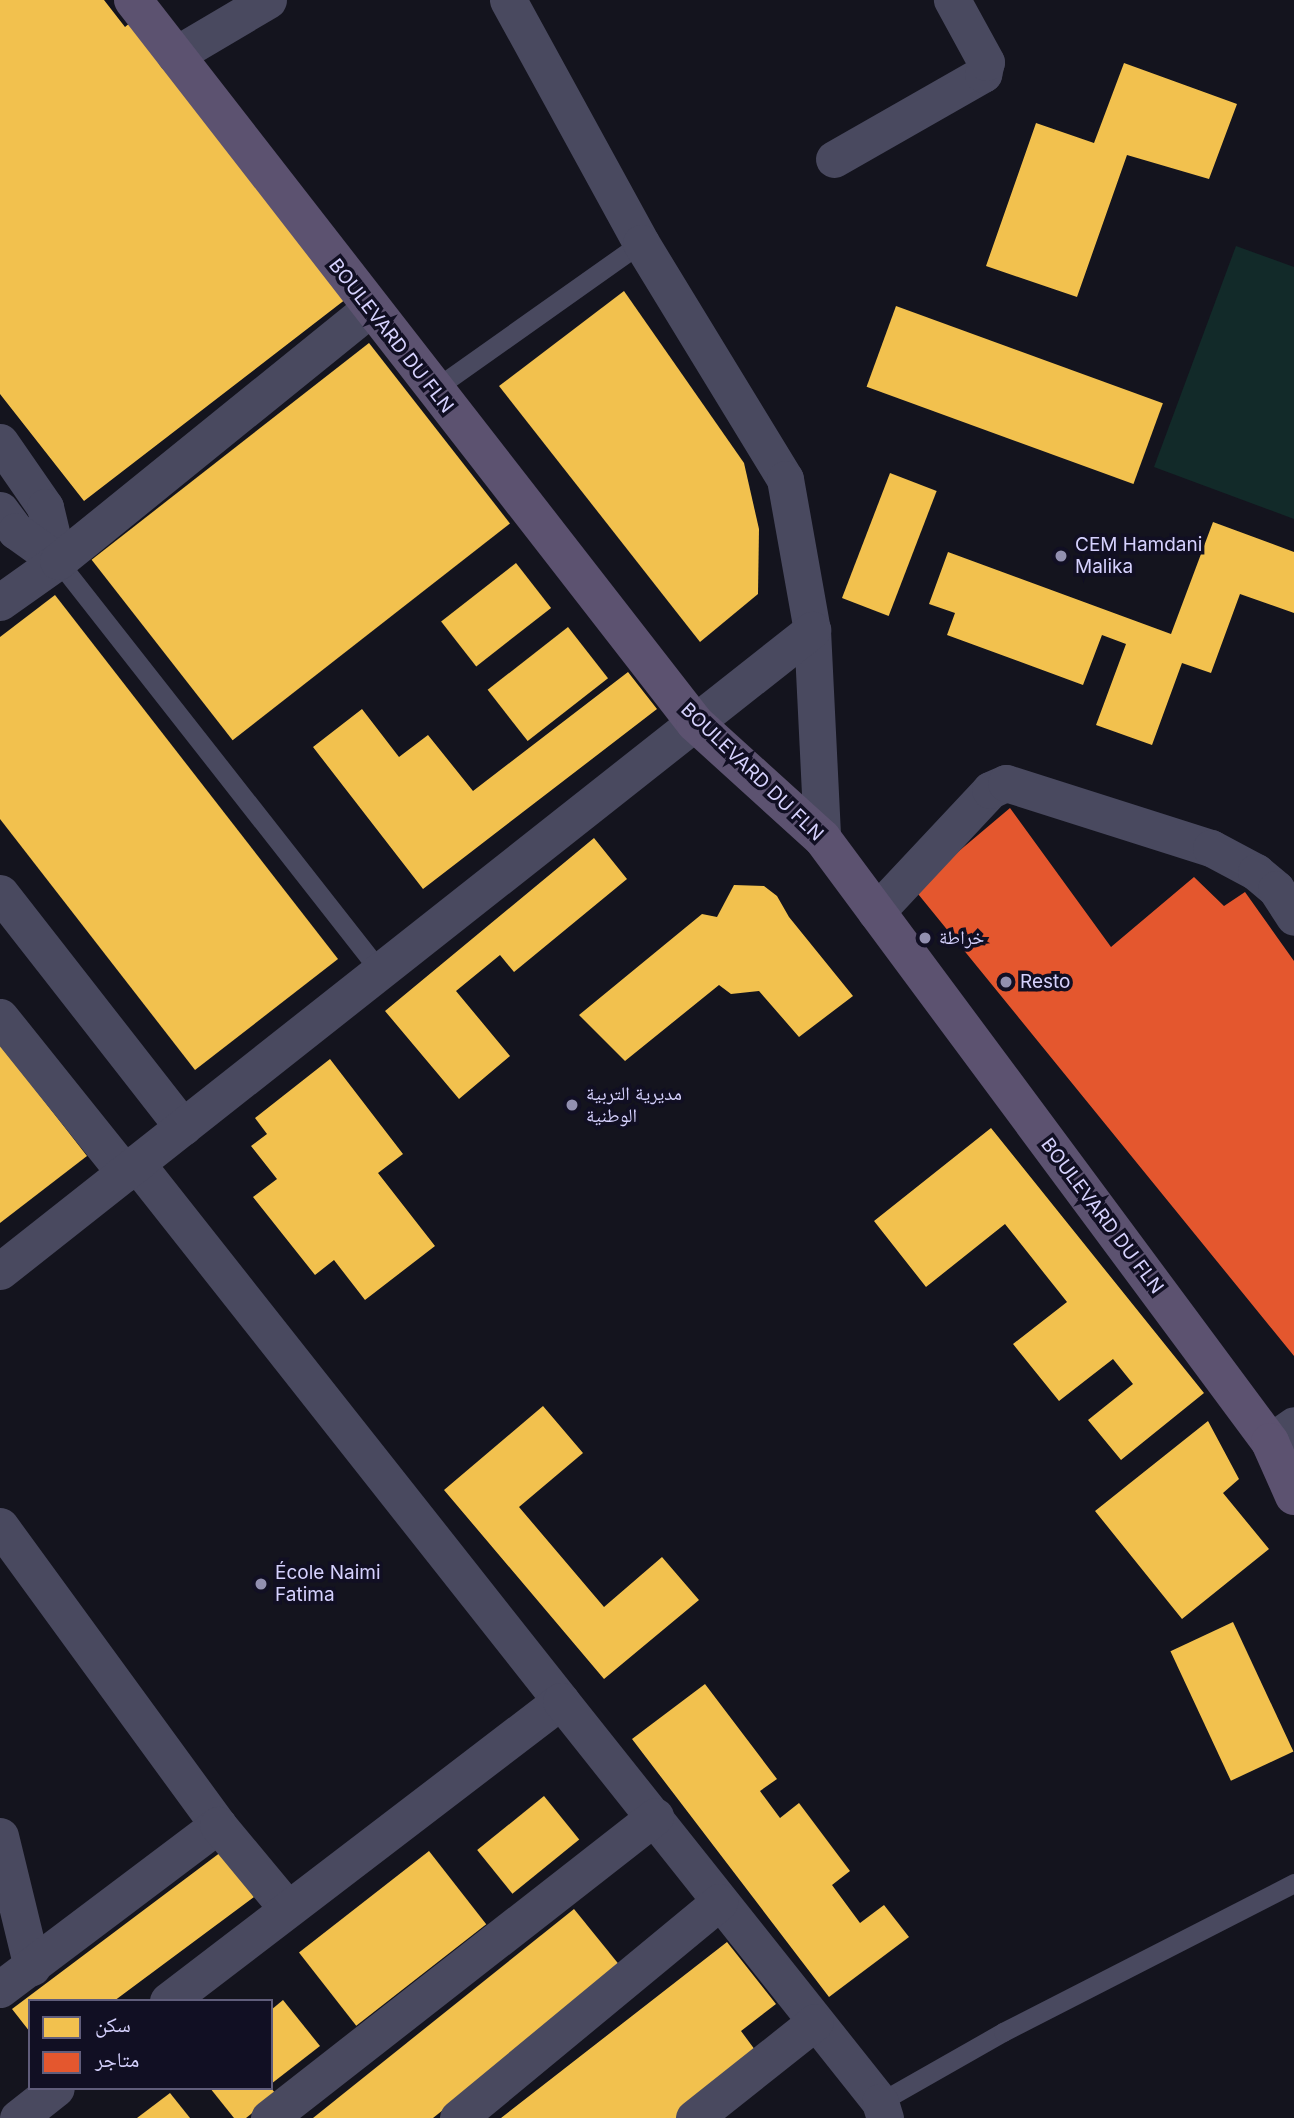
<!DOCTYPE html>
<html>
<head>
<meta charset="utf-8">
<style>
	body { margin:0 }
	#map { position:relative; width:1294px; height:2118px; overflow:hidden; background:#14141e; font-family:Inter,"Noto Naskh Arabic",sans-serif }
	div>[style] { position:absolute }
	.green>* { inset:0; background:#122a29 }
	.homes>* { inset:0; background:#f2c14e; transform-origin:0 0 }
	.shops>* { inset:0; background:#e4572e }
	.lane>* { height:19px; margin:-9.5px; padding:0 9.5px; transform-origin:9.5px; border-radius:9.5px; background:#49495f }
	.street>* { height:37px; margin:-18.5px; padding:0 18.5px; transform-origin:18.5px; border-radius:18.5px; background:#49495f }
	.primary>* { height:38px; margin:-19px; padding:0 19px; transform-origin:19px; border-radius:19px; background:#5c5270 }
	.dots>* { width:19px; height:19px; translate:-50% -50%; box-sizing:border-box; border:4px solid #110f23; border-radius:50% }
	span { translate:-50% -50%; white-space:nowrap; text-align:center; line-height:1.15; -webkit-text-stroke:7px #110f23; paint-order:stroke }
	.street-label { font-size:19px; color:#d6d2fe }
	.poi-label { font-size:19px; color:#d6d2fe }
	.left { translate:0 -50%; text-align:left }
	.legend { position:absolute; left:28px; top:1999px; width:245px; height:91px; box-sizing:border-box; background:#110f23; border:2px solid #605d7b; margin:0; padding:9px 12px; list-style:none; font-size:21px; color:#d6d2fe }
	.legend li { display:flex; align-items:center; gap:14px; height:35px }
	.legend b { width:35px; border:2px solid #605d7b }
</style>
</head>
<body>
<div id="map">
	<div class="green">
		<div style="clip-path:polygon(1236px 246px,1294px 267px,1294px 519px,1154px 467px)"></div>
	</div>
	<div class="homes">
		<div style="clip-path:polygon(0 0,104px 0,125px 27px,131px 22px,346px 299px,84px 501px,0 394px)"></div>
		<div style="clip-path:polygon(1124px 63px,1237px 104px,1209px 179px,1127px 155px,1077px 297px,986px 266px,1036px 123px,1094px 143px)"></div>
		<div style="clip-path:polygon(624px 291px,744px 463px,759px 529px,758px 594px,700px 642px,499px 386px)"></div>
		<div style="left:896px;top:306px;width:284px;height:86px;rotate:20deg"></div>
		<div style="left:369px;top:343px;width:229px;height:352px;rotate:52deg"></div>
		<div style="left:890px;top:473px;width:50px;height:134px;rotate:21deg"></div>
		<div style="clip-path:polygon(1213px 522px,1294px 552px,1294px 613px,1240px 594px,1211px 673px,1182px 663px,1152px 745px,1096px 725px,1126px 644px,1102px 635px,1083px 685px,947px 635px,955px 613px,929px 604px,948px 552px,1171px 634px)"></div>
		<div style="left:516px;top:563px;width:57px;height:95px;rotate:52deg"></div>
		<div style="clip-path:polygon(55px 595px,338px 959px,195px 1070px,0 819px,0 637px)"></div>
		<div style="left:568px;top:627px;width:65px;height:102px;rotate:52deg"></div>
		<div style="clip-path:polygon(628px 672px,657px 709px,423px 889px,313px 747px,362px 709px,399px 757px,428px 735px,473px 791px)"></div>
		<div style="clip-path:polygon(594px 838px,627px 879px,514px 972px,500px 955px,456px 991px,510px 1056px,459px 1099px,385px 1011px)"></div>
		<div style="clip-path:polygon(734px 885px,764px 886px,777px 896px,789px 917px,853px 996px,799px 1037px,759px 991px,731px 994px,719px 985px,625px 1061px,579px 1015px,702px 914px,717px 917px)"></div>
		<div style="clip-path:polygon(0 1044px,87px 1156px,0 1223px)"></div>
		<div style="clip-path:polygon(330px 1059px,403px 1154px,378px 1173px,435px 1246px,365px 1300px,334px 1260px,315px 1275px,253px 1197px,277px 1179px,251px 1146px,267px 1134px,255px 1118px)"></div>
		<div style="clip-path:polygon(991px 1128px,1204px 1393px,1121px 1460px,1088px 1420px,1133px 1384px,1113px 1359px,1059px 1401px,1013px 1344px,1067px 1302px,1005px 1224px,926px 1287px,874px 1221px)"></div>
		<div style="clip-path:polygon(543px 1406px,583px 1453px,519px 1507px,604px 1607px,662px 1557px,699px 1600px,604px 1679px,444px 1490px)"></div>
		<div style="clip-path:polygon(1208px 1421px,1239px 1479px,1223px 1493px,1269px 1549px,1182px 1619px,1095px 1511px)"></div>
		<div style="left:1233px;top:1622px;width:143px;height:69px;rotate:65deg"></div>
		<div style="clip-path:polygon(705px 1684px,777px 1779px,760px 1791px,780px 1818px,799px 1803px,850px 1871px,832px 1885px,860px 1923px,884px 1905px,909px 1937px,829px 1997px,632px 1739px)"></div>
		<div style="left:544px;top:1796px;width:56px;height:86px;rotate:51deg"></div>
		<div style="left:429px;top:1851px;width:93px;height:165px;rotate:52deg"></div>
		<div style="clip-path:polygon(221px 1852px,254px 1897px,114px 2001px,30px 2001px,30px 2032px,12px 2009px)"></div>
		<div style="clip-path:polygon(574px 1909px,621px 1967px,433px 2118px,313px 2118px)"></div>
		<div style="clip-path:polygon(727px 1942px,776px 2004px,741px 2031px,761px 2058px,684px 2118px,501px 2118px)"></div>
		<div style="clip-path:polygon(283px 2000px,320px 2046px,271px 2084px,271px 2010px)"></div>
		<div style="clip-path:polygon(210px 2088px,271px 2088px,276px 2094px,246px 2118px,234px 2118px)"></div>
		<div style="clip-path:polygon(170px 2093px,190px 2118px,137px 2118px)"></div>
	</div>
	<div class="shops">
		<div style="clip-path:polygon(1010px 808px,1111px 947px,1194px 877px,1224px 906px,1245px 892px,1294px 961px,1294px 1356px,914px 889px)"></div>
	</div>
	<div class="lane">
		<div style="left:433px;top:390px;width:255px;rotate:-35.3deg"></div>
		<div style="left:58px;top:561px;width:521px;rotate:51.86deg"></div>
		<div style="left:880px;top:2102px;width:142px;rotate:-29.6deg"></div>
		<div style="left:1003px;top:2032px;width:327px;rotate:-27.1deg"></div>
	</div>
	<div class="street">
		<div style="left:508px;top:0;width:277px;rotate:61.3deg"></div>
		<div style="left:641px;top:243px;width:276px;rotate:58.6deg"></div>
		<div style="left:785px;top:479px;width:153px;rotate:79.9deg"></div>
		<div style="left:812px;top:630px;width:208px;rotate:87.2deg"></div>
		<div style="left:175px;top:55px;width:108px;rotate:-30.6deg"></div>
		<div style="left:834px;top:159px;width:172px;rotate:-29.7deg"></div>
		<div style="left:983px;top:74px;width:12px;rotate:-76deg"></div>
		<div style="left:986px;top:62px;width:71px;rotate:-118.7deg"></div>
		<div style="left:0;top:442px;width:79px;rotate:55.3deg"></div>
		<div style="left:45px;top:507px;width:56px;rotate:76.5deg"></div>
		<div style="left:0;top:510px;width:26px;rotate:53deg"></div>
		<div style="left:16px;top:531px;width:52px;rotate:35.5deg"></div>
		<div style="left:0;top:602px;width:71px;rotate:-35.3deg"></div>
		<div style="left:58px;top:561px;width:400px;rotate:-39deg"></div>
		<div style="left:0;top:893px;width:297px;rotate:52deg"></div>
		<div style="left:876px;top:912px;width:167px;rotate:-46.9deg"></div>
		<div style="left:990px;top:790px;width:17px;rotate:-24deg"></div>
		<div style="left:1006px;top:783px;width:215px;rotate:17.6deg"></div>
		<div style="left:1211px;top:848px;width:51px;rotate:28.1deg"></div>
		<div style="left:1256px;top:872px;width:26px;rotate:40deg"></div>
		<div style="left:1276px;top:889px;width:33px;rotate:57deg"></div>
		<div style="left:0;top:1017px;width:200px;rotate:51.3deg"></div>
		<div style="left:136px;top:1163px;width:686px;rotate:51.69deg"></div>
		<div style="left:0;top:1271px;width:1035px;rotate:-38.29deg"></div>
		<div style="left:1270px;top:1442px;width:29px;rotate:-35deg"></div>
		<div style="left:0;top:1526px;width:370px;rotate:53.9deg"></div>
		<div style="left:0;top:1836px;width:135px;rotate:76.3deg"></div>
		<div style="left:0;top:1989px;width:273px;rotate:-37deg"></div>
		<div style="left:218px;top:1825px;width:108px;rotate:50.3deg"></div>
		<div style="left:168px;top:2001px;width:494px;rotate:-37.4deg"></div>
		<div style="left:561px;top:1701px;width:512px;rotate:51.5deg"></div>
		<div style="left:880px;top:2102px;width:17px;rotate:73deg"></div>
		<div style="left:18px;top:2118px;width:48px;rotate:-38.3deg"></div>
		<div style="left:269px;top:2118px;width:490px;rotate:-38deg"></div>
		<div style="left:458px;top:2118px;width:339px;rotate:-39.6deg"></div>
		<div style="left:694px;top:2118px;width:154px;rotate:-38.4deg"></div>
	</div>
	<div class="primary">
		<div style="left:133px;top:0;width:916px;rotate:52.14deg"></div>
		<div style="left:695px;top:723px;width:171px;rotate:42.2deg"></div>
		<div style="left:822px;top:838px;width:752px;rotate:53.43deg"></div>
		<div style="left:1270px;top:1442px;width:59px;rotate:66deg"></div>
	</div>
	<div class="dots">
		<div style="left:1061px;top:556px;background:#9290b0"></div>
		<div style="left:925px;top:938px;background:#9290b0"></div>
		<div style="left:1006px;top:982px;background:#9290b0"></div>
		<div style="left:572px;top:1105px;background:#9290b0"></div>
		<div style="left:261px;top:1584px;background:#9290b0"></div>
	</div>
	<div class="street-label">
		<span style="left:391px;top:336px;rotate:52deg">BOULEVARD DU FLN</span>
		<span style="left:752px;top:772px;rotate:44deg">BOULEVARD DU FLN</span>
		<span style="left:1102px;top:1216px;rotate:53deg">BOULEVARD DU FLN</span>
	</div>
	<div class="poi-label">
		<span class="left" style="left:1075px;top:556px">CEM Hamdani<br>Malika</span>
		<span class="left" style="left:939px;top:938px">خراطة</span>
		<span class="left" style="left:1020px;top:982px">Resto</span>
		<span class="left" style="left:586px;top:1105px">مديرية التربية<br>الوطنية</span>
		<span class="left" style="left:275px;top:1584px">École Naimi<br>Fatima</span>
	</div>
	<ul class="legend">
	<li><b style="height:19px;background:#f2c14e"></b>سكن</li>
	<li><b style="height:19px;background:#e4572e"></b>متاجر</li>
	</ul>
</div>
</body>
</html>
